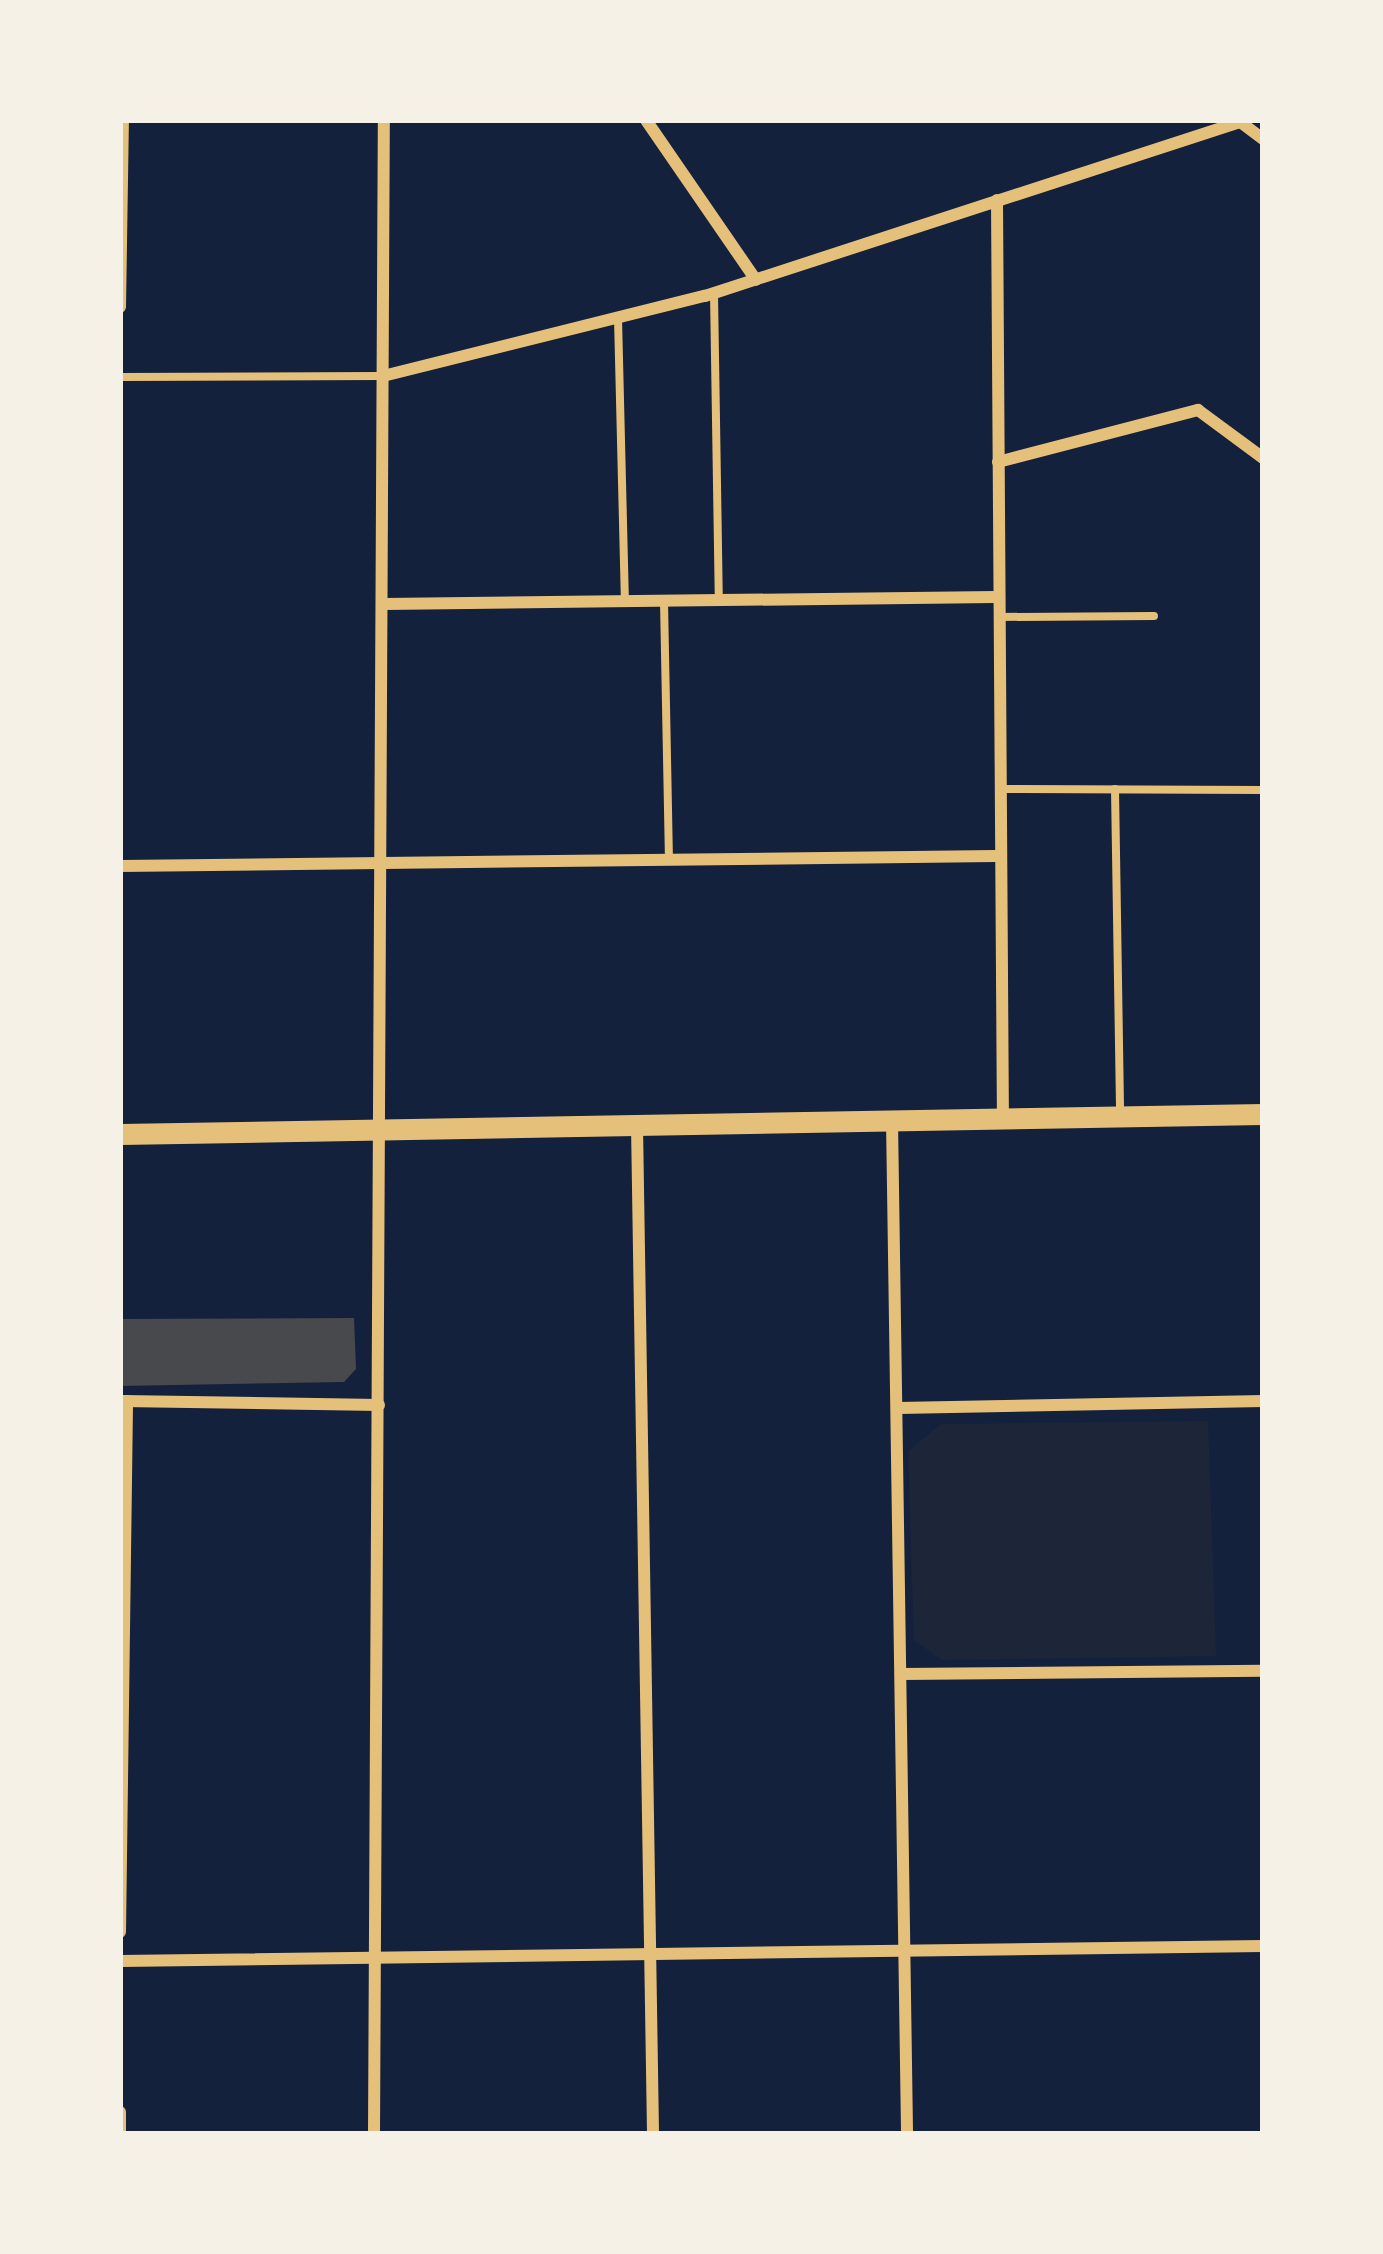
<!DOCTYPE html>
<html>
<head>
<meta charset="utf-8">
<style>
	body { margin:0 }
	#map { position:relative; width:1383px; height:2254px; overflow:hidden; background:#14213d; font-family:Karla,sans-serif }
	div>[style] { position:absolute }
	.green>* { inset:0; background:#1d2539 }
	.building>* { inset:0; background:#48494c }
	.service>* { height:8px; margin:-4px; padding:0 4px; transform-origin:4px; border-radius:4px; background:#e5c07b }
	.minor>* { height:12px; margin:-6px; padding:0 6px; transform-origin:6px; border-radius:6px; background:#e5c07b }
	.tertiary>* { height:21px; margin:-10.5px; padding:0 10.5px; transform-origin:10.5px; border-radius:10.5px; background:#e5c07b }
	span { translate:-50% -50%; white-space:nowrap; text-align:center; line-height:1.15; -webkit-text-stroke:12px #f6f1e7; paint-order:stroke }
	.frame { position:absolute; inset:0; border:123px solid #f6f1e7; pointer-events:none }
</style>
</head>
<body>
<div id="map">
	<div class="green">
		<div style="clip-path:polygon(1208px 1421px,1216px 1656px,942px 1660px,914px 1640px,908px 1451px,941px 1424px)"></div>
	</div>
	<div class="building">
		<div style="clip-path:polygon(354px 1318px,356px 1369px,344px 1382px,120px 1386px,120px 1319px)"></div>
	</div>
	<div class="service">
		<div style="left:714px;top:293px;width:307px;rotate:89.1deg"></div>
		<div style="left:618px;top:318px;width:283px;rotate:88.6deg"></div>
		<div style="left:120px;top:377px;width:262px;rotate:-0.2deg"></div>
		<div style="left:664px;top:601px;width:259px;rotate:88.9deg"></div>
		<div style="left:999px;top:617px;width:155px;rotate:-0.4deg"></div>
		<div style="left:1001px;top:789px;width:262px;rotate:0.2deg"></div>
		<div style="left:1115px;top:789px;width:326px;rotate:89.1deg"></div>
	</div>
	<div class="minor">
		<div style="left:646px;top:120px;width:194px;rotate:55.5deg"></div>
		<div style="left:1243px;top:124px;width:25px;rotate:37deg"></div>
		<div style="left:997px;top:200px;width:919px;rotate:89.63deg"></div>
		<div style="left:120px;top:307px;width:187px;rotate:-89.1deg"></div>
		<div style="left:383px;top:376px;width:332px;rotate:-14deg"></div>
		<div style="left:705px;top:296px;width:569px;rotate:-18.02deg"></div>
		<div style="left:998px;top:462px;width:207px;rotate:-14.6deg"></div>
		<div style="left:1198px;top:410px;width:81px;rotate:36.4deg"></div>
		<div style="left:384px;top:604px;width:612px;rotate:-0.66deg"></div>
		<div style="left:120px;top:866px;width:876px;rotate:-0.65deg"></div>
		<div style="left:892px;top:1120px;width:1014px;rotate:89.15deg"></div>
		<div style="left:637px;top:1125px;width:1009px;rotate:89.09deg"></div>
		<div style="left:122px;top:1401px;width:257px;rotate:0.9deg"></div>
		<div style="left:898px;top:1408px;width:365px;rotate:-1.1deg"></div>
		<div style="left:901px;top:1674px;width:362px;rotate:-0.5deg"></div>
		<div style="left:120px;top:1932px;width:531px;rotate:-89.24deg"></div>
		<div style="left:120px;top:1961px;width:1143px;rotate:-0.75deg"></div>
		<div style="left:120px;top:2112px;width:22px;rotate:90deg"></div>
		<div style="left:374px;top:2134px;width:2014px;rotate:-89.72deg"></div>
	</div>
	<div class="tertiary">
		<div style="left:120px;top:1134px;width:1143px;rotate:-1deg"></div>
	</div>
	<div class="frame"></div>
</div>
</body>
</html>
